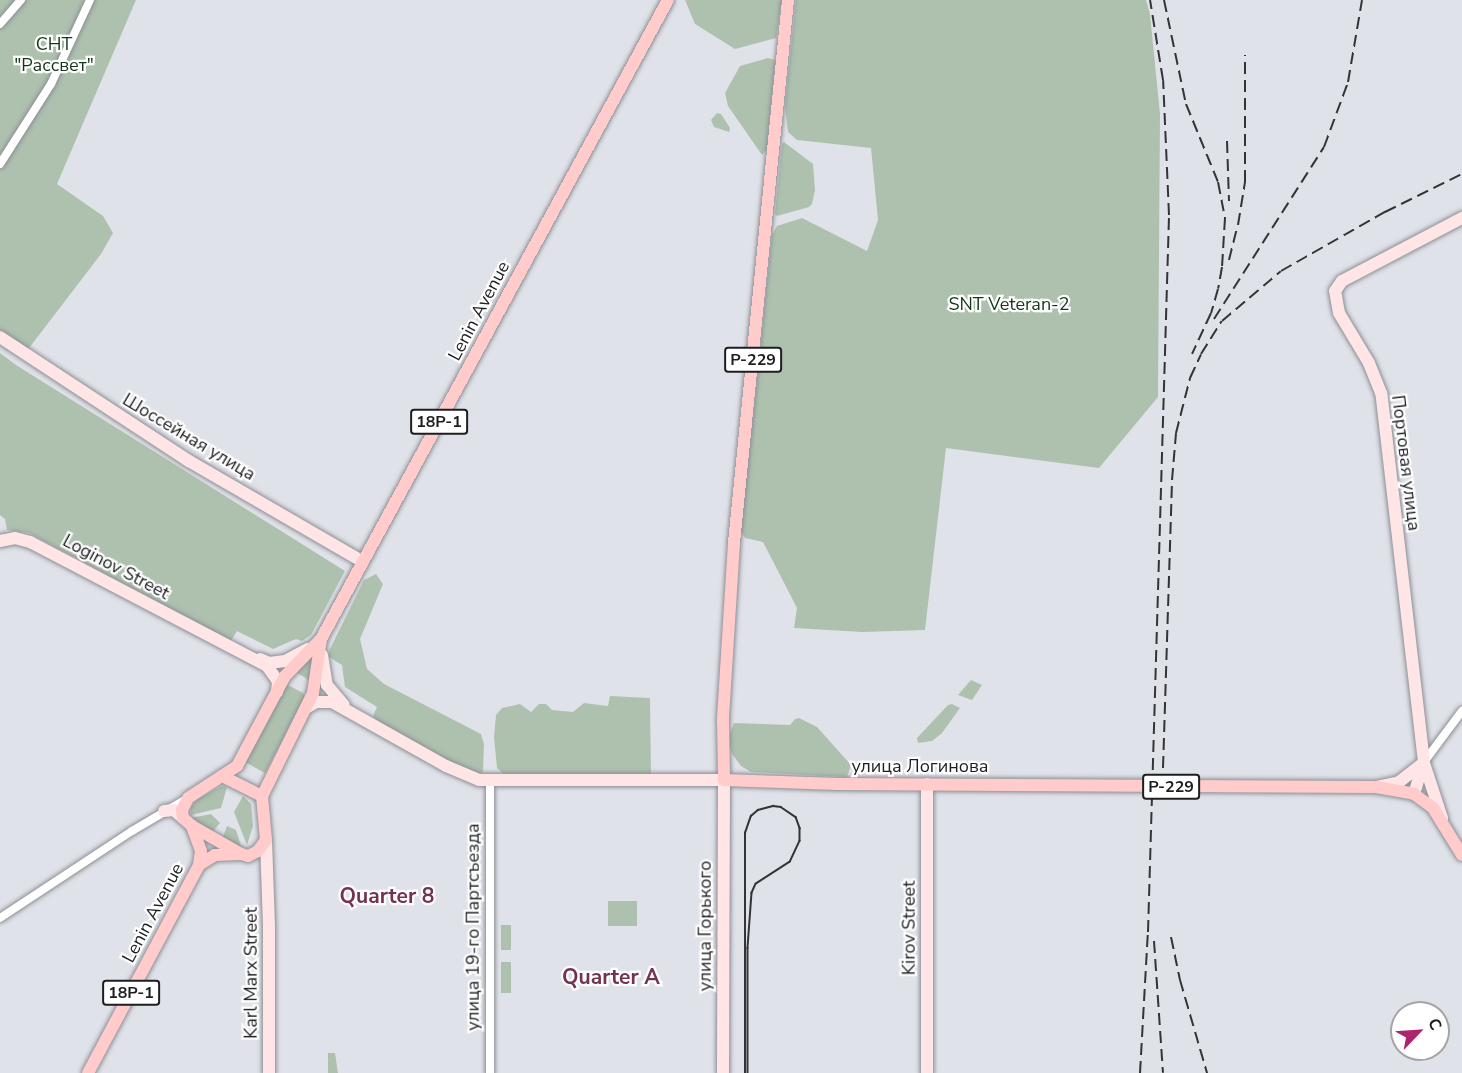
<!DOCTYPE html>
<html>
<head>
<meta charset="utf-8">
<style>
	body { margin:0 }
	#map { position:relative; width:1462px; height:1073px; overflow:hidden; background:#e0e2e9; font-family:"Nunito Sans",sans-serif }
	div>[style] { position:absolute }
	.green>* { inset:0; background:#aec1af; transform-origin:0 0 }
	.roads { filter:drop-shadow(0 0 2px #8c8f95) drop-shadow(0 0 2px #8c8f95) }
	.street>* { height:8px; margin:-4px; padding:0 4px; transform-origin:4px; border-radius:4px; background:#fff }
	.secondary>* { height:12px; margin:-6px; padding:0 6px; transform-origin:6px; border-radius:6px; background:#ffe5e5 }
	.primary>* { height:12px; margin:-6px; padding:0 6px; transform-origin:6px; border-radius:6px; background:#ffcbcb }
	.tram>* { height:1.5px; margin:-0.75px; padding:0 0.75px; transform-origin:0.75px; border-radius:0.75px; background:#333437 }
	.rail>* { height:2px; margin-top:-1px; transform-origin:0; background:repeating-linear-gradient(90deg,#333437 0 12px,transparent 0 18px) }
	span { translate:-50% -50%; white-space:nowrap; text-align:center; line-height:1.15; -webkit-text-stroke:4.5px #fff; paint-order:stroke }
	.shield-label span { padding:2px 4px; background:#fff; border:2px solid; border-radius:4px; -webkit-text-stroke-width:0 }
	.shield-label { font-size:16px; color:#1d1e20; font-weight:700 }
	.park-label { font-size:18px; color:#123818 }
	.street-label { font-size:18px; color:#1d1e20 }
	.quarter-label { font-size:21px; color:#743250; font-weight:700 }
	.north { position:absolute; left:1390px; top:1001px; width:60px; height:60px; box-sizing:border-box; background:#fff; border:2px solid #a5a5a6; border-radius:50%; rotate:65deg; font-size:16px; font-weight:700; line-height:24px; text-align:center; color:#1d1e20 }
	.north::after { content:''; display:block; margin:auto; width:21px; height:27px; background:#ac256c; clip-path:polygon(50% 0,100% 100%,50% 72%,0 100%) }
</style>
</head>
<body>
<div id="map">
	<div class="green">
		<div style="clip-path:polygon(0 0,136px 0,57px 184px,103px 216px,113px 233px,101px 254px,26px 352px,0 334px)"></div>
		<div style="clip-path:polygon(685px 0,782px 0,776px 38px,735px 49px,695px 24px)"></div>
		<div style="clip-path:polygon(796px 0,1146px 0,1150px 14px,1160px 114px,1158px 397px,1099px 468px,946px 448px,925px 630px,862px 632px,794px 628px,797px 608px,763px 542px,745px 538px,741px 531px,772px 235px,777px 226px,802px 218px,867px 251px,878px 220px,871px 148px,797px 140px,788px 132px,785px 107px)"></div>
		<div style="clip-path:polygon(768px 58px,775px 60px,775px 65px,767px 150px,762px 155px,728px 106px,725px 93px,740px 66px)"></div>
		<div style="clip-path:polygon(717px 113px,721px 114px,730px 128px,729px 132px,714px 127px,711px 120px)"></div>
		<div style="clip-path:polygon(784px 142px,813px 164px,815px 190px,812px 204px,809px 207px,777px 216px,775px 214px,782px 144px)"></div>
		<div style="clip-path:polygon(0 353px,16px 365px,345px 571px,311px 635px,302px 641px,296px 639px,273px 649px,237px 631px,231px 641px,29px 533px,7px 530px,5px 519px,0 515px)"></div>
		<div style="clip-path:polygon(376px 574px,383px 584px,360px 639px,367px 669px,384px 684px,481px 734px,484px 744px,483px 772px,478px 774px,448px 761px,379px 722px,373px 716px,377px 707px,345px 687px,342px 665px,329px 657px,329px 651px,364px 580px)"></div>
		<div style="clip-path:polygon(316px 646px,309px 680px,294px 671px)"></div>
		<div style="clip-path:polygon(971px 680px,982px 685px,972px 700px,958px 695px)"></div>
		<div style="clip-path:polygon(286px 684px,303px 693px,305px 698px,265px 773px,243px 761px)"></div>
		<div style="clip-path:polygon(610px 696px,650px 698px,651px 774px,505px 775px,497px 768px,494px 737px,496px 715px,502px 708px,520px 704px,531px 712px,539px 704px,546px 704px,552px 710px,573px 712px,584px 703px,608px 706px)"></div>
		<div style="clip-path:polygon(952px 704px,960px 708px,942px 733px,932px 741px,918px 743px,917px 738px,948px 705px)"></div>
		<div style="clip-path:polygon(799px 718px,817px 727px,851px 765px,847px 777px,751px 772px,741px 766px,732px 754px,728px 739px,734px 723px,790px 725px,795px 719px)"></div>
		<div style="clip-path:polygon(222px 786px,227px 787px,221px 808px,191px 815px,191px 807px,198px 799px)"></div>
		<div style="clip-path:polygon(243px 796px,251px 804px,253px 826px,247px 845px,234px 812px)"></div>
		<div style="clip-path:polygon(211px 814px,220px 823px,210px 835px,191px 818px)"></div>
		<div style="clip-path:polygon(227px 826px,236px 830px,241px 846px,238px 848px,221px 842px)"></div>
		<div style="left:608px;top:901px;width:29px;height:25px"></div>
		<div style="left:501px;top:925px;width:10px;height:25px"></div>
		<div style="left:501px;top:962px;width:10px;height:31px"></div>
		<div style="clip-path:polygon(328px 1053px,335px 1053px,338px 1073px,328px 1073px)"></div>
	</div>
	<div class="roads">
		<div class="street">
			<div style="left:0;top:24px;width:32px;rotate:-49deg"></div>
			<div style="left:0;top:164px;width:95px;rotate:-57.5deg"></div>
			<div style="left:51px;top:84px;width:93px;rotate:-65.1deg"></div>
			<div style="left:1424px;top:762px;width:64px;rotate:-53.3deg"></div>
			<div style="left:490px;top:780px;width:293px;rotate:90deg"></div>
			<div style="left:0;top:918px;width:158px;rotate:-33.4deg"></div>
			<div style="left:132px;top:831px;width:65px;rotate:-30.5deg"></div>
		</div>
		<div class="secondary">
			<div style="left:0;top:337px;width:226px;rotate:33.3deg"></div>
			<div style="left:189px;top:461px;width:201px;rotate:30.1deg"></div>
			<div style="left:0;top:541px;width:15px;rotate:-11deg"></div>
			<div style="left:15px;top:538px;width:16px;rotate:15deg"></div>
			<div style="left:30px;top:542px;width:267px;rotate:27.6deg"></div>
			<div style="left:267px;top:666px;width:19px;rotate:54deg"></div>
			<div style="left:278px;top:681px;width:11px;rotate:95deg"></div>
			<div style="left:322px;top:655px;width:30px;rotate:81deg"></div>
			<div style="left:327px;top:685px;width:26px;rotate:50deg"></div>
			<div style="left:260px;top:659px;width:10px;rotate:24deg"></div>
			<div style="left:269px;top:663px;width:16px;rotate:-7deg"></div>
			<div style="left:285px;top:661px;width:26px;rotate:-28deg"></div>
			<div style="left:306px;top:708px;width:12px;rotate:-31deg"></div>
			<div style="left:316px;top:702px;width:16px"></div>
			<div style="left:332px;top:702px;width:131px;rotate:29.3deg"></div>
			<div style="left:446px;top:766px;width:36px;rotate:23deg"></div>
			<div style="left:479px;top:780px;width:245px"></div>
			<div style="left:724px;top:780px;width:293px;rotate:90.2deg"></div>
			<div style="left:1424px;top:763px;width:58px;rotate:71.9deg"></div>
			<div style="left:927px;top:784px;width:289px;rotate:90deg"></div>
			<div style="left:1376px;top:787px;width:24px;rotate:-12deg"></div>
			<div style="left:1399px;top:782px;width:31px;rotate:-38deg"></div>
			<div style="left:1414px;top:794px;width:34px;rotate:-73deg"></div>
			<div style="left:1424px;top:762px;width:371px;rotate:-96.6deg"></div>
			<div style="left:1381px;top:393px;width:32px;rotate:-112deg"></div>
			<div style="left:1369px;top:363px;width:58px;rotate:-121deg"></div>
			<div style="left:1339px;top:313px;width:22px;rotate:-100deg"></div>
			<div style="left:1335px;top:291px;width:12px;rotate:-55deg"></div>
			<div style="left:1342px;top:281px;width:136px;rotate:-27.7deg"></div>
			<div style="left:164px;top:811px;width:10px;rotate:-6deg"></div>
			<div style="left:174px;top:810px;width:12px;rotate:42deg"></div>
			<div style="left:266px;top:840px;width:87px;rotate:88deg"></div>
			<div style="left:269px;top:927px;width:146px;rotate:90deg"></div>
		</div>
		<div class="primary">
			<div style="left:788px;top:0;width:546px;rotate:95.68deg"></div>
			<div style="left:734px;top:543px;width:177px;rotate:93.6deg"></div>
			<div style="left:723px;top:720px;width:60px;rotate:89deg"></div>
			<div style="left:724px;top:780px;width:114px;rotate:2deg"></div>
			<div style="left:838px;top:784px;width:538px;rotate:0.32deg"></div>
			<div style="left:1376px;top:787px;width:39px;rotate:10deg"></div>
			<div style="left:1414px;top:794px;width:24px;rotate:36deg"></div>
			<div style="left:1433px;top:808px;width:55px;rotate:58.3deg"></div>
			<div style="left:321px;top:639px;width:55px;rotate:98.4deg"></div>
			<div style="left:313px;top:693px;width:115px;rotate:116.3deg"></div>
			<div style="left:262px;top:796px;width:44px;rotate:84.8deg"></div>
			<div style="left:266px;top:840px;width:14px;rotate:126deg"></div>
			<div style="left:258px;top:851px;width:11px;rotate:153deg"></div>
			<div style="left:248px;top:856px;width:7px;rotate:-164deg"></div>
			<div style="left:241px;top:854px;width:56px;rotate:-150.3deg"></div>
			<div style="left:192px;top:826px;width:12px;rotate:-138deg"></div>
			<div style="left:183px;top:818px;width:8px;rotate:-97deg"></div>
			<div style="left:182px;top:810px;width:13px;rotate:-63deg"></div>
			<div style="left:188px;top:798px;width:59px;rotate:-33.1deg"></div>
			<div style="left:237px;top:766px;width:102px;rotate:-61.9deg"></div>
			<div style="left:285px;top:676px;width:52px;rotate:-45.8deg"></div>
			<div style="left:321px;top:639px;width:727px;rotate:-61.5deg"></div>
			<div style="left:222px;top:776px;width:45px;rotate:26.6deg"></div>
			<div style="left:199px;top:865px;width:19px;rotate:-32deg"></div>
			<div style="left:215px;top:855px;width:25px;rotate:-2deg"></div>
			<div style="left:88px;top:1073px;width:236px;rotate:-61.9deg"></div>
			<div style="left:199px;top:865px;width:14px;rotate:-82deg"></div>
			<div style="left:201px;top:851px;width:27px;rotate:-110deg"></div>
		</div>
	</div>
	<div class="tram">
		<div style="left:745px;top:1073px;width:240px;rotate:-90deg"></div>
		<div style="left:745px;top:833px;width:18px;rotate:-71deg"></div>
		<div style="left:751px;top:816px;width:9px;rotate:-41deg"></div>
		<div style="left:758px;top:810px;width:16px;rotate:-15deg"></div>
		<div style="left:773px;top:806px;width:8px;rotate:7deg"></div>
		<div style="left:781px;top:807px;width:18px;rotate:34deg"></div>
		<div style="left:796px;top:817px;width:12px;rotate:70deg"></div>
		<div style="left:800px;top:828px;width:13px;rotate:90deg"></div>
		<div style="left:800px;top:841px;width:23px;rotate:115deg"></div>
		<div style="left:790px;top:862px;width:40px;rotate:147.1deg"></div>
		<div style="left:756px;top:884px;width:10px;rotate:114deg"></div>
		<div style="left:752px;top:893px;width:55px;rotate:94.2deg"></div>
		<div style="left:748px;top:948px;width:125px;rotate:90deg"></div>
	</div>
	<div class="rail">
		<div style="left:1164px;top:0;width:106px;rotate:78.1deg"></div>
		<div style="left:1186px;top:104px;width:84px;rotate:67.7deg"></div>
		<div style="left:1218px;top:182px;width:37px;rotate:79deg"></div>
		<div style="left:1225px;top:218px;width:49px;rotate:93.5deg"></div>
		<div style="left:1222px;top:267px;width:22px;rotate:100deg"></div>
		<div style="left:1218px;top:289px;width:25px;rotate:106deg"></div>
		<div style="left:1211px;top:313px;width:45px;rotate:114.9deg"></div>
		<div style="left:1227px;top:141px;width:60px;rotate:88.1deg"></div>
		<div style="left:1229px;top:260px;width:36px;rotate:-76deg"></div>
		<div style="left:1238px;top:225px;width:44px;rotate:-80.8deg"></div>
		<div style="left:1245px;top:182px;width:127px;rotate:-90deg"></div>
		<div style="left:1214px;top:319px;width:204px;rotate:-57.4deg"></div>
		<div style="left:1324px;top:147px;width:69px;rotate:-69.7deg"></div>
		<div style="left:1348px;top:82px;width:83px;rotate:-80.3deg"></div>
		<div style="left:1163px;top:768px;width:288px;rotate:-88.2deg"></div>
		<div style="left:1172px;top:480px;width:47px;rotate:-85.1deg"></div>
		<div style="left:1176px;top:433px;width:57px;rotate:-75.7deg"></div>
		<div style="left:1190px;top:378px;width:26px;rotate:-65deg"></div>
		<div style="left:1201px;top:354px;width:39px;rotate:-58deg"></div>
		<div style="left:1222px;top:321px;width:77px;rotate:-40.3deg"></div>
		<div style="left:1281px;top:271px;width:120px;rotate:-29.6deg"></div>
		<div style="left:1385px;top:212px;width:86px;rotate:-26.3deg"></div>
		<div style="left:1171px;top:937px;width:44px;rotate:78.2deg"></div>
		<div style="left:1180px;top:980px;width:97px;rotate:73.8deg"></div>
		<div style="left:1154px;top:941px;width:132px;rotate:86.1deg"></div>
		<div style="left:1140px;top:1073px;width:141px;rotate:-86.8deg"></div>
		<div style="left:1148px;top:932px;width:717px;rotate:-88.32deg"></div>
		<div style="left:1169px;top:215px;width:135px;rotate:-92.5deg"></div>
		<div style="left:1163px;top:80px;width:81px;rotate:-99.2deg"></div>
	</div>
	<div class="shield-label">
		<span style="left:753px;top:360px">Р-229</span>
		<span style="left:439px;top:422px">18Р-1</span>
		<span style="left:1171px;top:787px">Р-229</span>
		<span style="left:131px;top:993px">18Р-1</span>
	</div>
	<div class="park-label">
		<span style="left:54px;top:55px">СНТ<br>"Рассвет"</span>
		<span style="left:1009px;top:304px">SNT Veteran-2</span>
	</div>
	<div class="street-label">
		<span style="left:479px;top:311px;rotate:-62deg">Lenin Avenue</span>
		<span style="left:189px;top:437px;rotate:31deg">Шоссейная улица</span>
		<span style="left:1406px;top:463px;rotate:83deg">Портовая улица</span>
		<span style="left:116px;top:567px;rotate:28deg">Loginov Street</span>
		<span style="left:920px;top:766px">улица Логинова</span>
		<span style="left:153px;top:913px;rotate:-62deg">Lenin Avenue</span>
		<span style="left:705px;top:926px;rotate:-90deg">улица Горького</span>
		<span style="left:473px;top:927px;rotate:-90deg">улица 19-го Партсъезда</span>
		<span style="left:909px;top:928px;rotate:-90deg">Kirov Street</span>
		<span style="left:251px;top:973px;rotate:-90deg">Karl Marx Street</span>
	</div>
	<div class="quarter-label">
		<span style="left:387px;top:896px">Quarter 8</span>
		<span style="left:611px;top:977px">Quarter A</span>
	</div>
	<div class="north">С</div>
</div>
</body>
</html>
